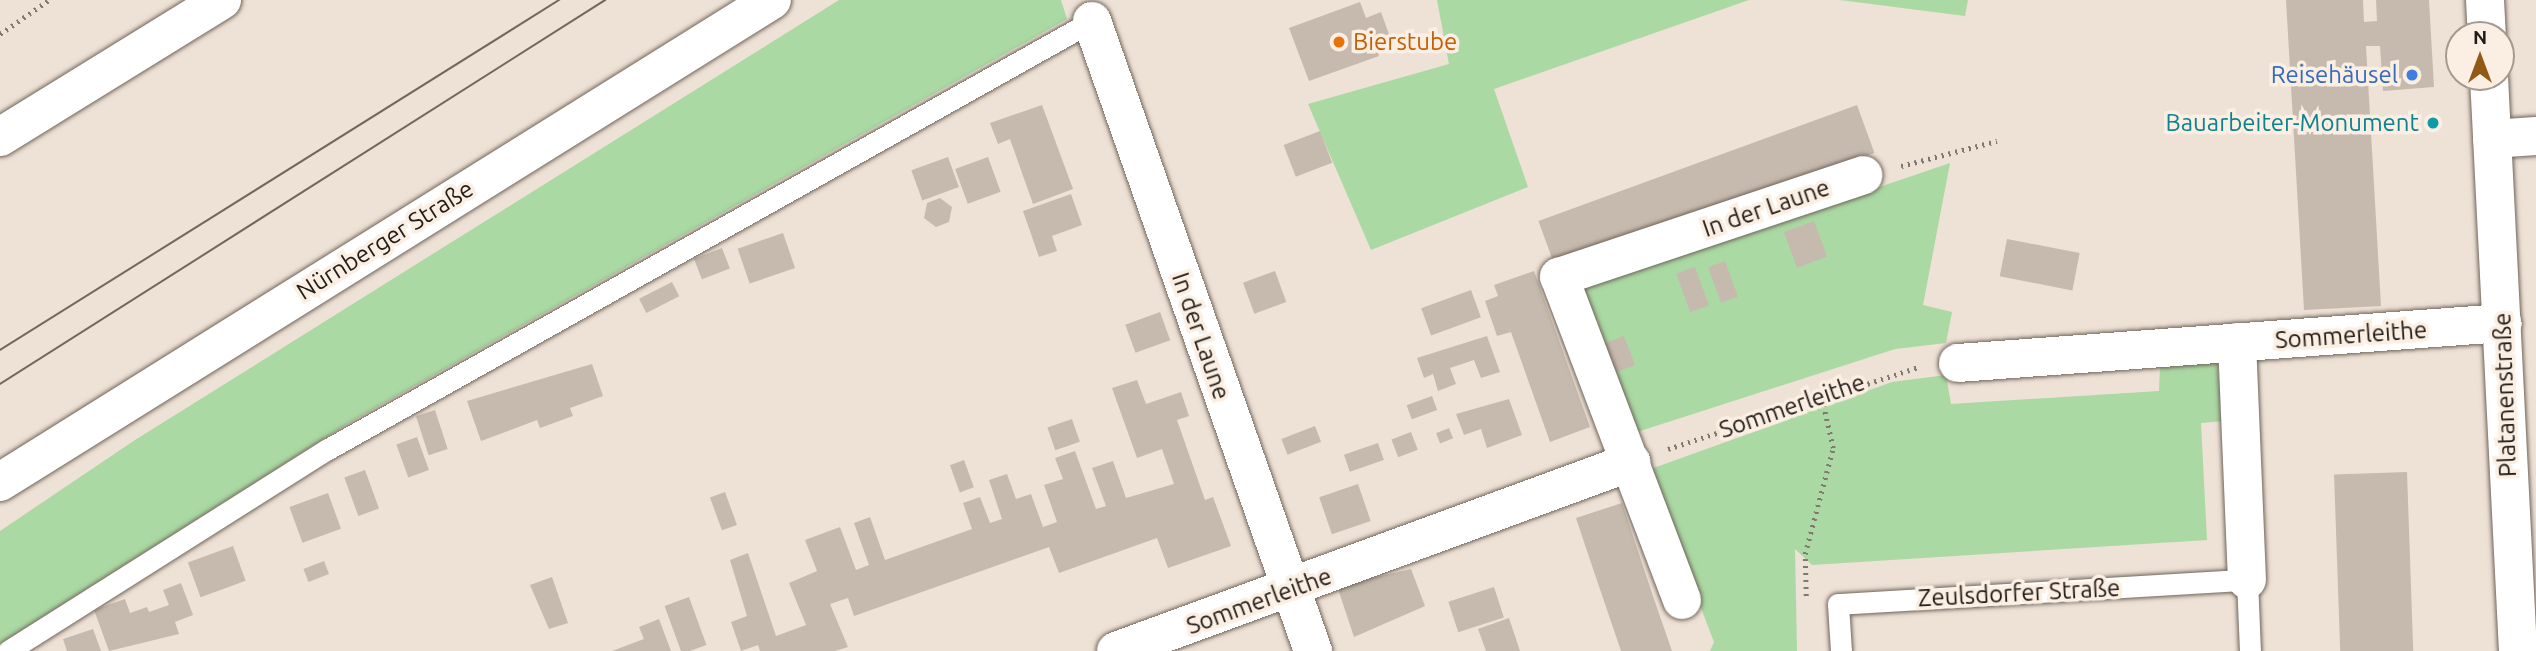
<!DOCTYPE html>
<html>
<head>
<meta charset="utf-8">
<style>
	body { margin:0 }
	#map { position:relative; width:2536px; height:651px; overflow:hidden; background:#eee1d5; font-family:Ubuntu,sans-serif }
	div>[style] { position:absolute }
	.green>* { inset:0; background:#aad9a3 }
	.building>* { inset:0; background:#c6baae; transform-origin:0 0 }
	.path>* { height:4.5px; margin-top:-2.25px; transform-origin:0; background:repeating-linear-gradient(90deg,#817870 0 2px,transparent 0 7px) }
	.roads { filter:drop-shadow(0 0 2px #70655b) drop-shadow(0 0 2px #70655b) }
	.lane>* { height:21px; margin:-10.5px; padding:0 10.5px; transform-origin:10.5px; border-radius:10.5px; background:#fff }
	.street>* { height:38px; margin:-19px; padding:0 19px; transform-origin:19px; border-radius:19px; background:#fff }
	.secondary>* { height:38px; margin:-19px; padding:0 19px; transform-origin:19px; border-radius:19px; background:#fff }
	.tram>* { height:2px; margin:-1px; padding:0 1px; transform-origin:1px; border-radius:1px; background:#6f6760 }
	.dots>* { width:19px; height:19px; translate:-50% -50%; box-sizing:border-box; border:4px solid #fbeee2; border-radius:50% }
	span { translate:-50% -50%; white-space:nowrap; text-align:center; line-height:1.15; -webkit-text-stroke:7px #fbeee2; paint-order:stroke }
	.food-label { font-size:24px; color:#c56008 }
	.left { translate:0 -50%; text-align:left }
	.shop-label { font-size:24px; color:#366cbe }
	.right { translate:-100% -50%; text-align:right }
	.culture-label { font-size:24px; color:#0d838f }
	.street-label { font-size:24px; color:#211c18 }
	.north { position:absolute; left:2445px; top:21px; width:70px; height:70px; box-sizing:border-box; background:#fbeee2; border:2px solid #a49a91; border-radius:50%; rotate:0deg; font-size:19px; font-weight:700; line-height:28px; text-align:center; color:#211c18 }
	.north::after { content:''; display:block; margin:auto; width:24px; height:32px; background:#925816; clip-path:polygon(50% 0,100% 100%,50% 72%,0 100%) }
</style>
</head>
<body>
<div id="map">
	<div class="green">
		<div style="clip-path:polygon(839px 0,1061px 0,1067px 19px,347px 424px,0 644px,0 531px,135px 440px)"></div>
		<div style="clip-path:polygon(1437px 0,1749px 0,1494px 89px,1528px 187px,1371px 250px,1308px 104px,1449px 64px)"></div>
		<div style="clip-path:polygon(1840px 0,1968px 0,1965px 16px)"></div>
		<div style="clip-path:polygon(1950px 163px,1923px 305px,1952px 312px,1946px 343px,1895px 349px,1637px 432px,1582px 288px)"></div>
		<div style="clip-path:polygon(2217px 363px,2224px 421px,2201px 423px,2207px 540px,1812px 565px,1795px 549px,1797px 651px,1710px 651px,1714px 642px,1648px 470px,1892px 382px,1946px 375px,1951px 404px,2159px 391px,2160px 366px)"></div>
	</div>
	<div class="building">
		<div style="clip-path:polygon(2286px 0,2363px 0,2364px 22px,2377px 21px,2376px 0,2429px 0,2434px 87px,2383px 91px,2380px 46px,2366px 46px,2381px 306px,2304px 310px)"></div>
		<div style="clip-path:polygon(1360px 2px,1366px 18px,1381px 12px,1391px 40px,1376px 45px,1379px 56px,1309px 81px,1289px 28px)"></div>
		<div style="clip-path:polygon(1042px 105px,1073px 189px,1033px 204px,1010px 139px,998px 144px,990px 123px)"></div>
		<div style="left:1857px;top:105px;width:51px;height:339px;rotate:70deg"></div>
		<div style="left:1320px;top:131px;width:34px;height:39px;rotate:69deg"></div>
		<div style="left:948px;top:157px;width:32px;height:39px;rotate:70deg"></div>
		<div style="left:988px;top:157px;width:37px;height:35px;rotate:70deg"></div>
		<div style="clip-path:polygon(1071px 194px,1082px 225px,1052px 236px,1057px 251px,1039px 257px,1023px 211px)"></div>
		<div style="clip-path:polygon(940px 198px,952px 207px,949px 222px,936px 227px,924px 218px,927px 203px)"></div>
		<div style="left:1814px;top:221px;width:38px;height:32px;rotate:70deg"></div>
		<div style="left:783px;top:233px;width:37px;height:48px;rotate:71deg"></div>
		<div style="left:2007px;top:239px;width:74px;height:38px;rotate:11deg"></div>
		<div style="left:722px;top:248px;width:22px;height:30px;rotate:69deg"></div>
		<div style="left:1725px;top:261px;width:38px;height:18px;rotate:70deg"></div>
		<div style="left:1695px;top:267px;width:41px;height:20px;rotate:70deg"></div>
		<div style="left:1275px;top:271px;width:33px;height:34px;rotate:70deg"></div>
		<div style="clip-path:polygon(1534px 271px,1590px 427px,1550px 442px,1511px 332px,1497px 336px,1485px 301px,1498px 296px,1494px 285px)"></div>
		<div style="left:672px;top:282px;width:16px;height:37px;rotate:63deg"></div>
		<div style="left:1471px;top:290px;width:29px;height:53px;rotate:70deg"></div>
		<div style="left:1160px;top:312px;width:30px;height:37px;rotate:70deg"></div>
		<div style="clip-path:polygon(1487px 336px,1500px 372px,1481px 378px,1474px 360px,1450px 368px,1456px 384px,1438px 391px,1433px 374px,1424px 378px,1417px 358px)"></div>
		<div style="left:1624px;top:336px;width:31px;height:21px;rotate:69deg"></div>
		<div style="clip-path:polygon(592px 364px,603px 396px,570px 408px,573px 416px,540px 428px,537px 420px,481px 441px,467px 401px)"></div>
		<div style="clip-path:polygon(1137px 380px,1146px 404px,1181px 392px,1189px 416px,1177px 420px,1205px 500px,1213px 497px,1231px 546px,1168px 568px,1157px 538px,1059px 573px,1049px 547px,854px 616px,848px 598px,830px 604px,848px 647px,835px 651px,760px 651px,758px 645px,741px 651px,731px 622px,747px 616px,730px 560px,748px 553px,776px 636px,806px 625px,789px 583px,817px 571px,805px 540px,840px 527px,856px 570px,869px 565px,854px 523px,870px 517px,885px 560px,972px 529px,963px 503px,980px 497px,990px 523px,1002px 519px,989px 480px,1007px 474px,1016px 499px,1031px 494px,1043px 527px,1057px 522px,1044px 485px,1063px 479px,1055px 458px,1075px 451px,1096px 509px,1106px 506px,1092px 468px,1113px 461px,1126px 498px,1174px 484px,1162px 449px,1137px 458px,1112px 388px)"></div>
		<div style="left:1432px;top:396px;width:15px;height:27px;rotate:70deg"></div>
		<div style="clip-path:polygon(1509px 399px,1522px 435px,1487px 448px,1481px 429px,1464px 435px,1456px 414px)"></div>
		<div style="left:435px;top:410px;width:41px;height:20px;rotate:72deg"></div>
		<div style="left:1072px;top:419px;width:24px;height:26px;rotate:71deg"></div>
		<div style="left:1315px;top:426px;width:17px;height:36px;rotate:69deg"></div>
		<div style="left:1449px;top:428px;width:11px;height:14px;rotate:68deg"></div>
		<div style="left:1411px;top:432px;width:19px;height:21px;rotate:69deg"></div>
		<div style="left:417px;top:437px;width:35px;height:22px;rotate:70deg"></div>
		<div style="left:1378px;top:443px;width:18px;height:36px;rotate:71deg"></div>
		<div style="left:964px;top:460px;width:29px;height:15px;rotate:70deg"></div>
		<div style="left:365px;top:470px;width:41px;height:22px;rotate:70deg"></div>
		<div style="left:2407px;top:472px;width:179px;height:73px;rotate:88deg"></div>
		<div style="left:1358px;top:484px;width:39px;height:41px;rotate:71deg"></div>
		<div style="left:725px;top:492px;width:35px;height:16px;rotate:70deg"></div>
		<div style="left:328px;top:493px;width:38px;height:41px;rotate:70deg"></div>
		<div style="clip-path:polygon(1622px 503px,1655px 602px,1672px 651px,1621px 651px,1587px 551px,1576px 518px)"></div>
		<div style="left:233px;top:546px;width:37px;height:48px;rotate:70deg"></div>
		<div style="left:324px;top:561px;width:14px;height:22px;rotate:69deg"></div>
		<div style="clip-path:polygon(1411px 569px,1425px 606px,1354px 637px,1337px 586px)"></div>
		<div style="clip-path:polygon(552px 577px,568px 623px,549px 629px,530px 585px)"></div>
		<div style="clip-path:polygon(181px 583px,193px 615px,175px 622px,179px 634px,109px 651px,94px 610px,125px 599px,130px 613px,147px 607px,149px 612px,169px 605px,163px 590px)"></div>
		<div style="left:1494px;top:587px;width:32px;height:48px;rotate:72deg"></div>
		<div style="left:689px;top:597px;width:51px;height:26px;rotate:70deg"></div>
		<div style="clip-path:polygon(1509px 618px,1520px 651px,1486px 651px,1478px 629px)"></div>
		<div style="clip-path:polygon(659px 619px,671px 651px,612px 651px,644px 639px,639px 627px)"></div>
		<div style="clip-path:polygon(93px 629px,101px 651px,67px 651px,63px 639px)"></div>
	</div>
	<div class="path">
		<div style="left:0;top:34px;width:60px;rotate:-34.8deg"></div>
		<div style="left:1901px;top:166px;width:99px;rotate:-14.6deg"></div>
		<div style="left:1668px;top:449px;width:264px;rotate:-18.1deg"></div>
		<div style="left:1806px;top:596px;width:42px;rotate:-91.4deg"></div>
		<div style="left:1805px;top:554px;width:110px;rotate:-75.2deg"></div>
		<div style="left:1833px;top:448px;width:54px;rotate:-102.8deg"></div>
	</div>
	<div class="roads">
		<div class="lane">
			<div style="left:8px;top:651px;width:378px;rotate:-32.3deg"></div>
			<div style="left:328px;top:449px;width:876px;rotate:-29.26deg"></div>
			<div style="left:1841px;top:651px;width:47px;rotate:-93.7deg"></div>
			<div style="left:1838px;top:604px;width:410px;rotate:-3.4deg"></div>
			<div style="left:2247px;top:580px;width:71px;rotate:87.6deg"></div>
		</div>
		<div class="street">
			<div style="left:2485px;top:0;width:35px;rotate:87deg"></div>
			<div style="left:1092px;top:21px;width:668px;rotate:70.67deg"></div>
			<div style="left:2489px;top:77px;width:575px;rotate:87.11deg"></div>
			<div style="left:0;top:137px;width:261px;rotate:-31.7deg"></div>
			<div style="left:2492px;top:139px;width:44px;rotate:-3.9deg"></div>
			<div style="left:2237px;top:342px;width:238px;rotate:87.6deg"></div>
			<div style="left:1958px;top:363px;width:546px;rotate:-4.2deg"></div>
			<div style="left:1682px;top:600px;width:346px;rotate:-110.8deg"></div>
			<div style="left:1559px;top:277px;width:321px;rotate:-18.5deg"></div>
			<div style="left:1116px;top:651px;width:549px;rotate:-20.15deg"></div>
		</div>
		<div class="secondary">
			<div style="left:0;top:482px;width:910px;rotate:-31.98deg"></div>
		</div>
	</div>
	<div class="tram">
		<div style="left:0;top:350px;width:660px;rotate:-32.05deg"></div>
		<div style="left:0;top:384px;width:717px;rotate:-32.4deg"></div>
	</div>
	<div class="dots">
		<div style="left:1339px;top:42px;background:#e8710a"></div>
		<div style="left:2412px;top:75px;background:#3f7fe0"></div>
		<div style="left:2433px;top:123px;background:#0f9aa8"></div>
	</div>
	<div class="food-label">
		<span class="left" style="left:1353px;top:42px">Bierstube</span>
	</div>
	<div class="shop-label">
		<span class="right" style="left:2398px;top:75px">Reisehäusel</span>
	</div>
	<div class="culture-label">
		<span class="right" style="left:2419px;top:123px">Bauarbeiter-Monument</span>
	</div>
	<div class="street-label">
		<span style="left:1766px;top:208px;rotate:-19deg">In der Laune</span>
		<span style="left:385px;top:240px;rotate:-32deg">Nürnberger Straße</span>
		<span style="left:2351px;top:335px;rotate:-4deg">Sommerleithe</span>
		<span style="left:1201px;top:336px;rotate:71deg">In der Laune</span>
		<span style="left:2505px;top:395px;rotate:-92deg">Platanenstraße</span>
		<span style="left:1792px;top:406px;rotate:-19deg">Sommerleithe</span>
		<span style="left:2019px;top:593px;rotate:-3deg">Zeulsdorfer Straße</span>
		<span style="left:1259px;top:601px;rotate:-20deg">Sommerleithe</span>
	</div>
	<div class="north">N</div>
</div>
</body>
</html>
